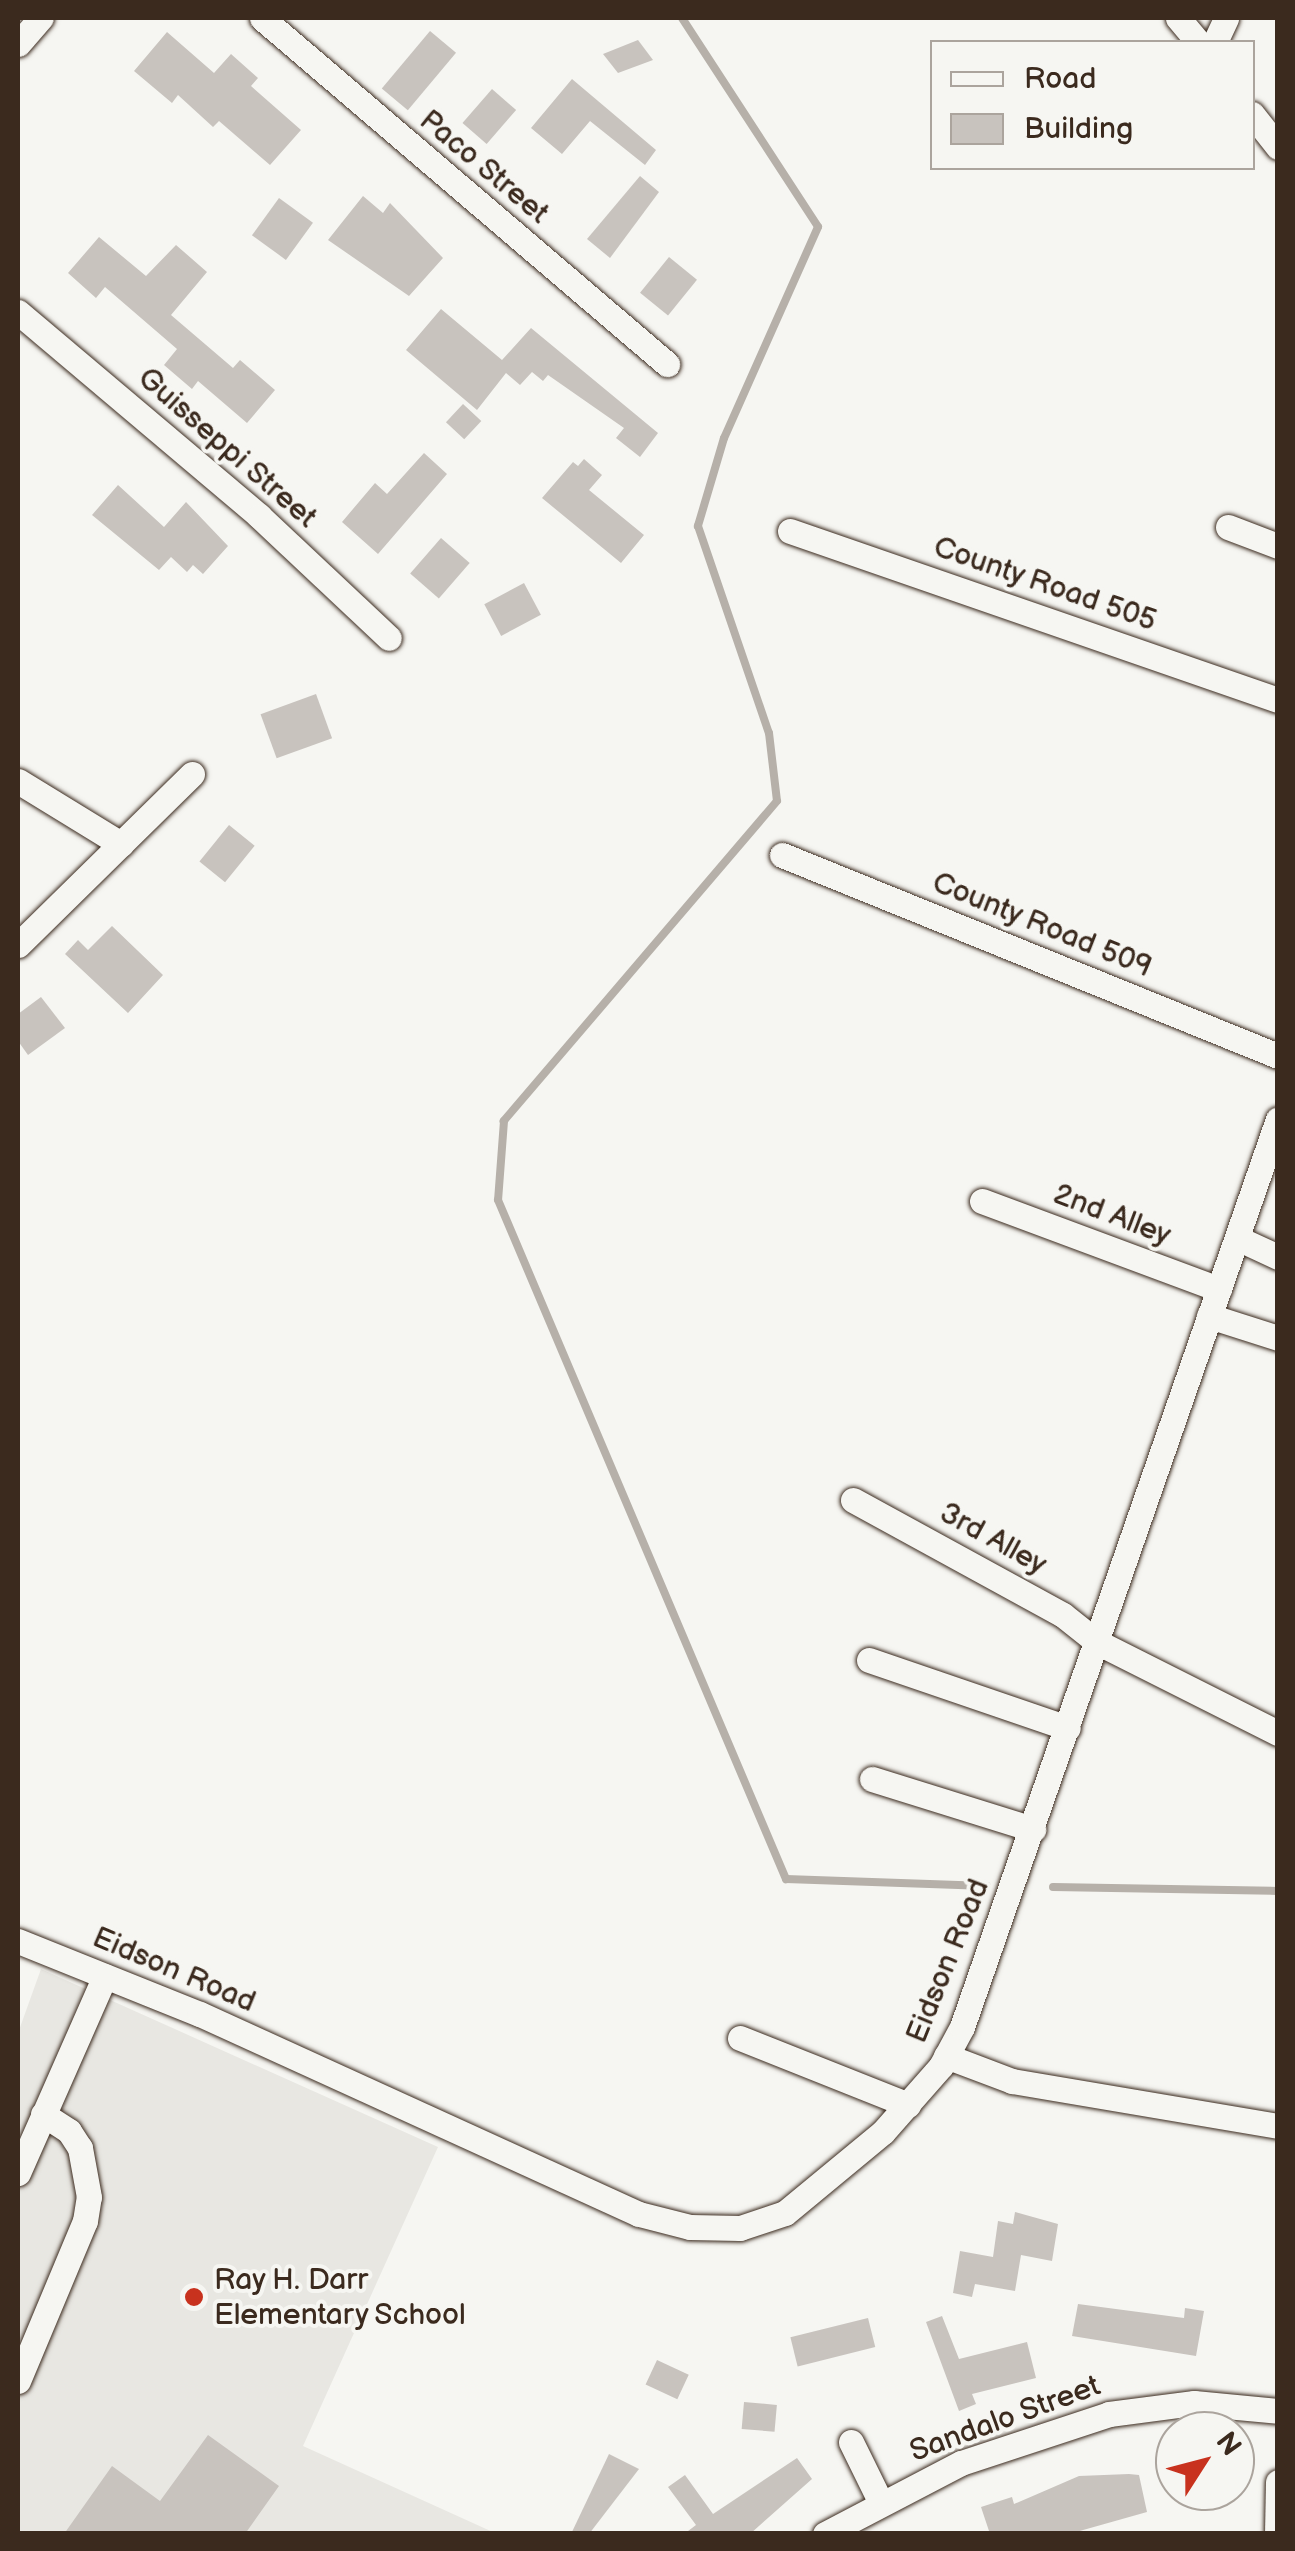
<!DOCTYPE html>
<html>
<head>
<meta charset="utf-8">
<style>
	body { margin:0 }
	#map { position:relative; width:1295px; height:2551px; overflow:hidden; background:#f6f6f2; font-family:"Balsamiq Sans",sans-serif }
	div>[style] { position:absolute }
	.built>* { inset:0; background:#e8e7e2 }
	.stream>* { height:8px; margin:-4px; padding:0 4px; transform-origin:4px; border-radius:4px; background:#b6b0a9 }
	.building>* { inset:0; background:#c8c3be; transform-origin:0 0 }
	.roads { filter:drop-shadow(0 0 2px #3b2a1e) drop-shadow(0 0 2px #3b2a1e) }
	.minor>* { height:25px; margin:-12.5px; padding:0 12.5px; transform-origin:12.5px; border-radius:12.5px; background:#f6f6f2 }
	.dots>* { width:28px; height:28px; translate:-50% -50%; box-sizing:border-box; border:5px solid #f6f6f2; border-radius:50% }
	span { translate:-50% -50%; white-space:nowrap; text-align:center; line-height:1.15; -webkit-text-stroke:8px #f6f6f2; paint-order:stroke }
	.street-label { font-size:30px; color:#3b2a1e }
	.poi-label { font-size:30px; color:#3b2a1e }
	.left { translate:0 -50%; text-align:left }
	.frame { position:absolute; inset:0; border:20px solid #3b2a1e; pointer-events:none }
	.legend { position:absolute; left:930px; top:40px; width:325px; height:130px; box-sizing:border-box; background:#f6f6f2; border:2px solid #aba49d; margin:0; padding:12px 18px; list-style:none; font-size:30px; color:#3b2a1e }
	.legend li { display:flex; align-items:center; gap:20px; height:50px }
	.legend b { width:50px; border:2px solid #aba49d }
	.north { position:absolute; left:1155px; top:2411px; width:100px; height:100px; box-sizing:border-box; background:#f6f6f2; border:2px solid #aba49d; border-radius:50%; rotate:54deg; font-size:28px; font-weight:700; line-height:40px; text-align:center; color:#3b2a1e }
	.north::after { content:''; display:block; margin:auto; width:35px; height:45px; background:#c8321e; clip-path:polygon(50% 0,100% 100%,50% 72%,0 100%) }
</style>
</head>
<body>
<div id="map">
	<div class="built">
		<div style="clip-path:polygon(41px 1969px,438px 2147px,303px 2446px,495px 2533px,18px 2533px,18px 2033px)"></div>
	</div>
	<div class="stream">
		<div style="left:682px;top:18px;width:249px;rotate:56.9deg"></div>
		<div style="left:818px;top:227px;width:231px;rotate:114deg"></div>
		<div style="left:724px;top:438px;width:92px;rotate:106.5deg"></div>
		<div style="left:698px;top:526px;width:219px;rotate:71.1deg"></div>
		<div style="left:769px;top:733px;width:68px;rotate:83.3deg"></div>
		<div style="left:777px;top:801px;width:421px;rotate:130.5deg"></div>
		<div style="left:504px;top:1121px;width:79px;rotate:94.3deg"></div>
		<div style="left:498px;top:1200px;width:738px;rotate:67.02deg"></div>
		<div style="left:786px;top:1879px;width:201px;rotate:2deg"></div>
		<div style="left:1053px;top:1887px;width:225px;rotate:1deg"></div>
	</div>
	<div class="building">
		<div style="left:430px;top:31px;width:34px;height:75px;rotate:40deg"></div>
		<div style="clip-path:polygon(167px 32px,214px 73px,231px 54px,258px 78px,251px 86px,301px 130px,270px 165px,219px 121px,213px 127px,178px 95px,172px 103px,134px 71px)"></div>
		<div style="clip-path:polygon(638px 40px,653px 60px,618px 73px,603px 54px)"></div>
		<div style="clip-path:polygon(572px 79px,656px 150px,645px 165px,590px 121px,562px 154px,531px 128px)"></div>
		<div style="left:492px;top:89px;width:32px;height:45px;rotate:41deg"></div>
		<div style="clip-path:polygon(640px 176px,659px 192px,610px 258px,587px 239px)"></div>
		<div style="clip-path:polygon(363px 196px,383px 213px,390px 203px,443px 258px,409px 296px,328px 240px)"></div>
		<div style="left:279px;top:198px;width:42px;height:46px;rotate:36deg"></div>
		<div style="clip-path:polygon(99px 237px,146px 276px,176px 245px,207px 272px,171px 315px,233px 368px,240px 360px,275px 390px,247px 423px,198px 381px,192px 389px,164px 365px,177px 349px,105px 287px,96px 298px,68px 273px)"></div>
		<div style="left:669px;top:257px;width:36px;height:46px;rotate:39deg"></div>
		<div style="clip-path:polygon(441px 309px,502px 360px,531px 328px,658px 433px,640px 457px,616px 438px,624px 428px,548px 375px,543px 381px,532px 372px,520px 385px,506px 373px,477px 410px,406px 350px)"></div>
		<div style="left:463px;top:404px;width:25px;height:25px;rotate:43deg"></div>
		<div style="clip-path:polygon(424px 453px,447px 474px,378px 554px,342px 522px,375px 483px,387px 494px)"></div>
		<div style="clip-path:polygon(584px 459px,602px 475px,589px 490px,644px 535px,621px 563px,542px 498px,573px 462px,578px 466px)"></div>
		<div style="clip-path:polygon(118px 485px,164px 527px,186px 502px,228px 546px,203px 574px,193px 565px,187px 572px,171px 557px,159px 570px,92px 515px)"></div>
		<div style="left:441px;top:538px;width:38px;height:47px;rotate:41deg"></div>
		<div style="left:524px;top:583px;width:36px;height:45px;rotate:62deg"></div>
		<div style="left:316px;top:694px;width:47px;height:59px;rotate:70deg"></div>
		<div style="left:229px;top:825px;width:33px;height:47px;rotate:39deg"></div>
		<div style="clip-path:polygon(112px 926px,163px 975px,128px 1013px,65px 954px,78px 940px,88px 950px)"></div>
		<div style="clip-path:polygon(41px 997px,65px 1028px,28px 1055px,18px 1041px,18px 1014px)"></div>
		<div style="clip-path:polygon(1015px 2212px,1058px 2224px,1052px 2261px,1021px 2255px,1015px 2291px,975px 2284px,972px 2297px,953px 2293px,960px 2251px,993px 2257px,998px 2221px,1013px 2224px)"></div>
		<div style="clip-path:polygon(1078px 2304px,1184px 2318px,1185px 2308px,1204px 2311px,1196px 2356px,1072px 2336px)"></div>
		<div style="clip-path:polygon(942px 2316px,959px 2359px,1027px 2342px,1036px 2378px,972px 2394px,976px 2404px,959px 2411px,926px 2322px)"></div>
		<div style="left:868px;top:2318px;width:30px;height:80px;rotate:76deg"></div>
		<div style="left:657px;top:2360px;width:35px;height:27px;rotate:25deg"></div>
		<div style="left:744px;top:2402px;width:33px;height:27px;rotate:5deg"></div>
		<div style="clip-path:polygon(208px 2435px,279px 2486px,245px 2534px,64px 2534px,112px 2466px,160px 2501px)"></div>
		<div style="clip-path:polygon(609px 2454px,639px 2469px,589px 2534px,571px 2534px)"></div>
		<div style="clip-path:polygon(797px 2458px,812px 2479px,750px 2534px,684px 2534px,696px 2525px,668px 2487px,685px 2475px,713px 2514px)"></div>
		<div style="clip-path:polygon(1129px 2474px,1139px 2475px,1147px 2512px,1069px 2534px,990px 2534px,981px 2507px,1012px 2497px,1014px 2504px,1079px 2476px)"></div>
	</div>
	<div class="roads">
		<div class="minor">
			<div style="left:262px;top:18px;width:533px;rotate:40.51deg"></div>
			<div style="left:1178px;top:18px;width:31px;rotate:50deg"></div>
			<div style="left:1215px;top:42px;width:26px;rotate:-65deg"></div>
			<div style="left:18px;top:44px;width:35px;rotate:-49deg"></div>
			<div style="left:1252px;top:114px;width:42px;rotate:51.8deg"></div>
			<div style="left:18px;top:312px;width:316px;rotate:40.2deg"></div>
			<div style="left:259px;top:516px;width:178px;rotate:43.2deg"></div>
			<div style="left:1228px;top:527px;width:53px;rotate:20.8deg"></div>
			<div style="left:790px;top:531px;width:516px;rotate:19.1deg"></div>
			<div style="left:18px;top:781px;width:121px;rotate:31.5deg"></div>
			<div style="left:782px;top:855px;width:535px;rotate:22.06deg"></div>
			<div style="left:18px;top:945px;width:244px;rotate:-44.5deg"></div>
			<div style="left:982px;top:1201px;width:253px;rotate:20.4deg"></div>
			<div style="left:1237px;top:1238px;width:45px;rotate:24.9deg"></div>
			<div style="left:1209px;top:1316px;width:72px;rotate:17.7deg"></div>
			<div style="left:853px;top:1500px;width:239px;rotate:28.7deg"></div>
			<div style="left:1063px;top:1615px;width:43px;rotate:38.5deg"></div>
			<div style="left:1097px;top:1642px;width:203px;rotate:26.7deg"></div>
			<div style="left:869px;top:1660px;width:210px;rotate:18.9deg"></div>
			<div style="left:872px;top:1779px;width:169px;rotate:17.3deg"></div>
			<div style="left:18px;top:1941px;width:196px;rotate:21.9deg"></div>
			<div style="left:200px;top:2014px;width:482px;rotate:24.5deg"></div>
			<div style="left:639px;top:2214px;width:53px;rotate:14.3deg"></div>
			<div style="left:690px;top:2227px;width:50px;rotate:1.1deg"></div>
			<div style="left:740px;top:2228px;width:47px;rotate:-18.4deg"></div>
			<div style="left:785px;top:2213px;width:127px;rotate:-39.6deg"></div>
			<div style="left:883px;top:2132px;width:88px;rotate:-48.7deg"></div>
			<div style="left:941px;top:2066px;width:44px;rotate:-61.7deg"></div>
			<div style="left:962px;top:2027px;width:961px;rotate:-70.81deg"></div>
			<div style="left:740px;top:2038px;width:181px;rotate:21.7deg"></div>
			<div style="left:946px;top:2056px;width:71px;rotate:20.7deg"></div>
			<div style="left:1012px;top:2081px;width:270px;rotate:9.6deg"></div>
			<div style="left:18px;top:2173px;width:215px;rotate:-66.2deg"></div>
			<div style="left:18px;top:2381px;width:173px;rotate:-67.3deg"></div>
			<div style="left:85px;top:2221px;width:24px;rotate:-81deg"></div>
			<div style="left:89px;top:2197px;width:50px;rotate:-100.4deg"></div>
			<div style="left:80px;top:2148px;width:20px;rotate:-123deg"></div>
			<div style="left:69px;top:2131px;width:31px;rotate:-147deg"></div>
			<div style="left:851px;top:2442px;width:66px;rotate:63.8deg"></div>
			<div style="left:825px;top:2534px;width:153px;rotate:-27.6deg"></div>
			<div style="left:961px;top:2463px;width:156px;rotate:-18.3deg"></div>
			<div style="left:1109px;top:2414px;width:86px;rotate:-7.4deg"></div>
			<div style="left:1194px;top:2403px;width:84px;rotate:5.4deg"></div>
			<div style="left:1277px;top:2534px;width:52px;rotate:-88.9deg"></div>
		</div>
	</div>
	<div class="dots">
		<div style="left:194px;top:2297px;background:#c8321e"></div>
	</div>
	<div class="street-label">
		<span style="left:484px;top:167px;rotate:40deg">Paco Street</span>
		<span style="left:227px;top:448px;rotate:41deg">Guisseppi Street</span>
		<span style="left:1045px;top:584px;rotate:19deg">County Road 505</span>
		<span style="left:1042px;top:925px;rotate:22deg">County Road 509</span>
		<span style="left:1112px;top:1215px;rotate:21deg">2nd Alley</span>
		<span style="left:993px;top:1539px;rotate:29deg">3rd Alley</span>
		<span style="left:948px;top:1961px;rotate:-68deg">Eidson Road</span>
		<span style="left:174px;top:1970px;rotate:23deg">Eidson Road</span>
		<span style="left:1005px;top:2419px;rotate:-20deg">Sandalo Street</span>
	</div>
	<div class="poi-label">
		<span class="left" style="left:214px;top:2297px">Ray H. Darr<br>Elementary School</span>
	</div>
	<div class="frame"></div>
	<ul class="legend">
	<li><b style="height:12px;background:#f6f6f2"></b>Road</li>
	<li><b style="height:28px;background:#c8c3be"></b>Building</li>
	</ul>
	<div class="north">N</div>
</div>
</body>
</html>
